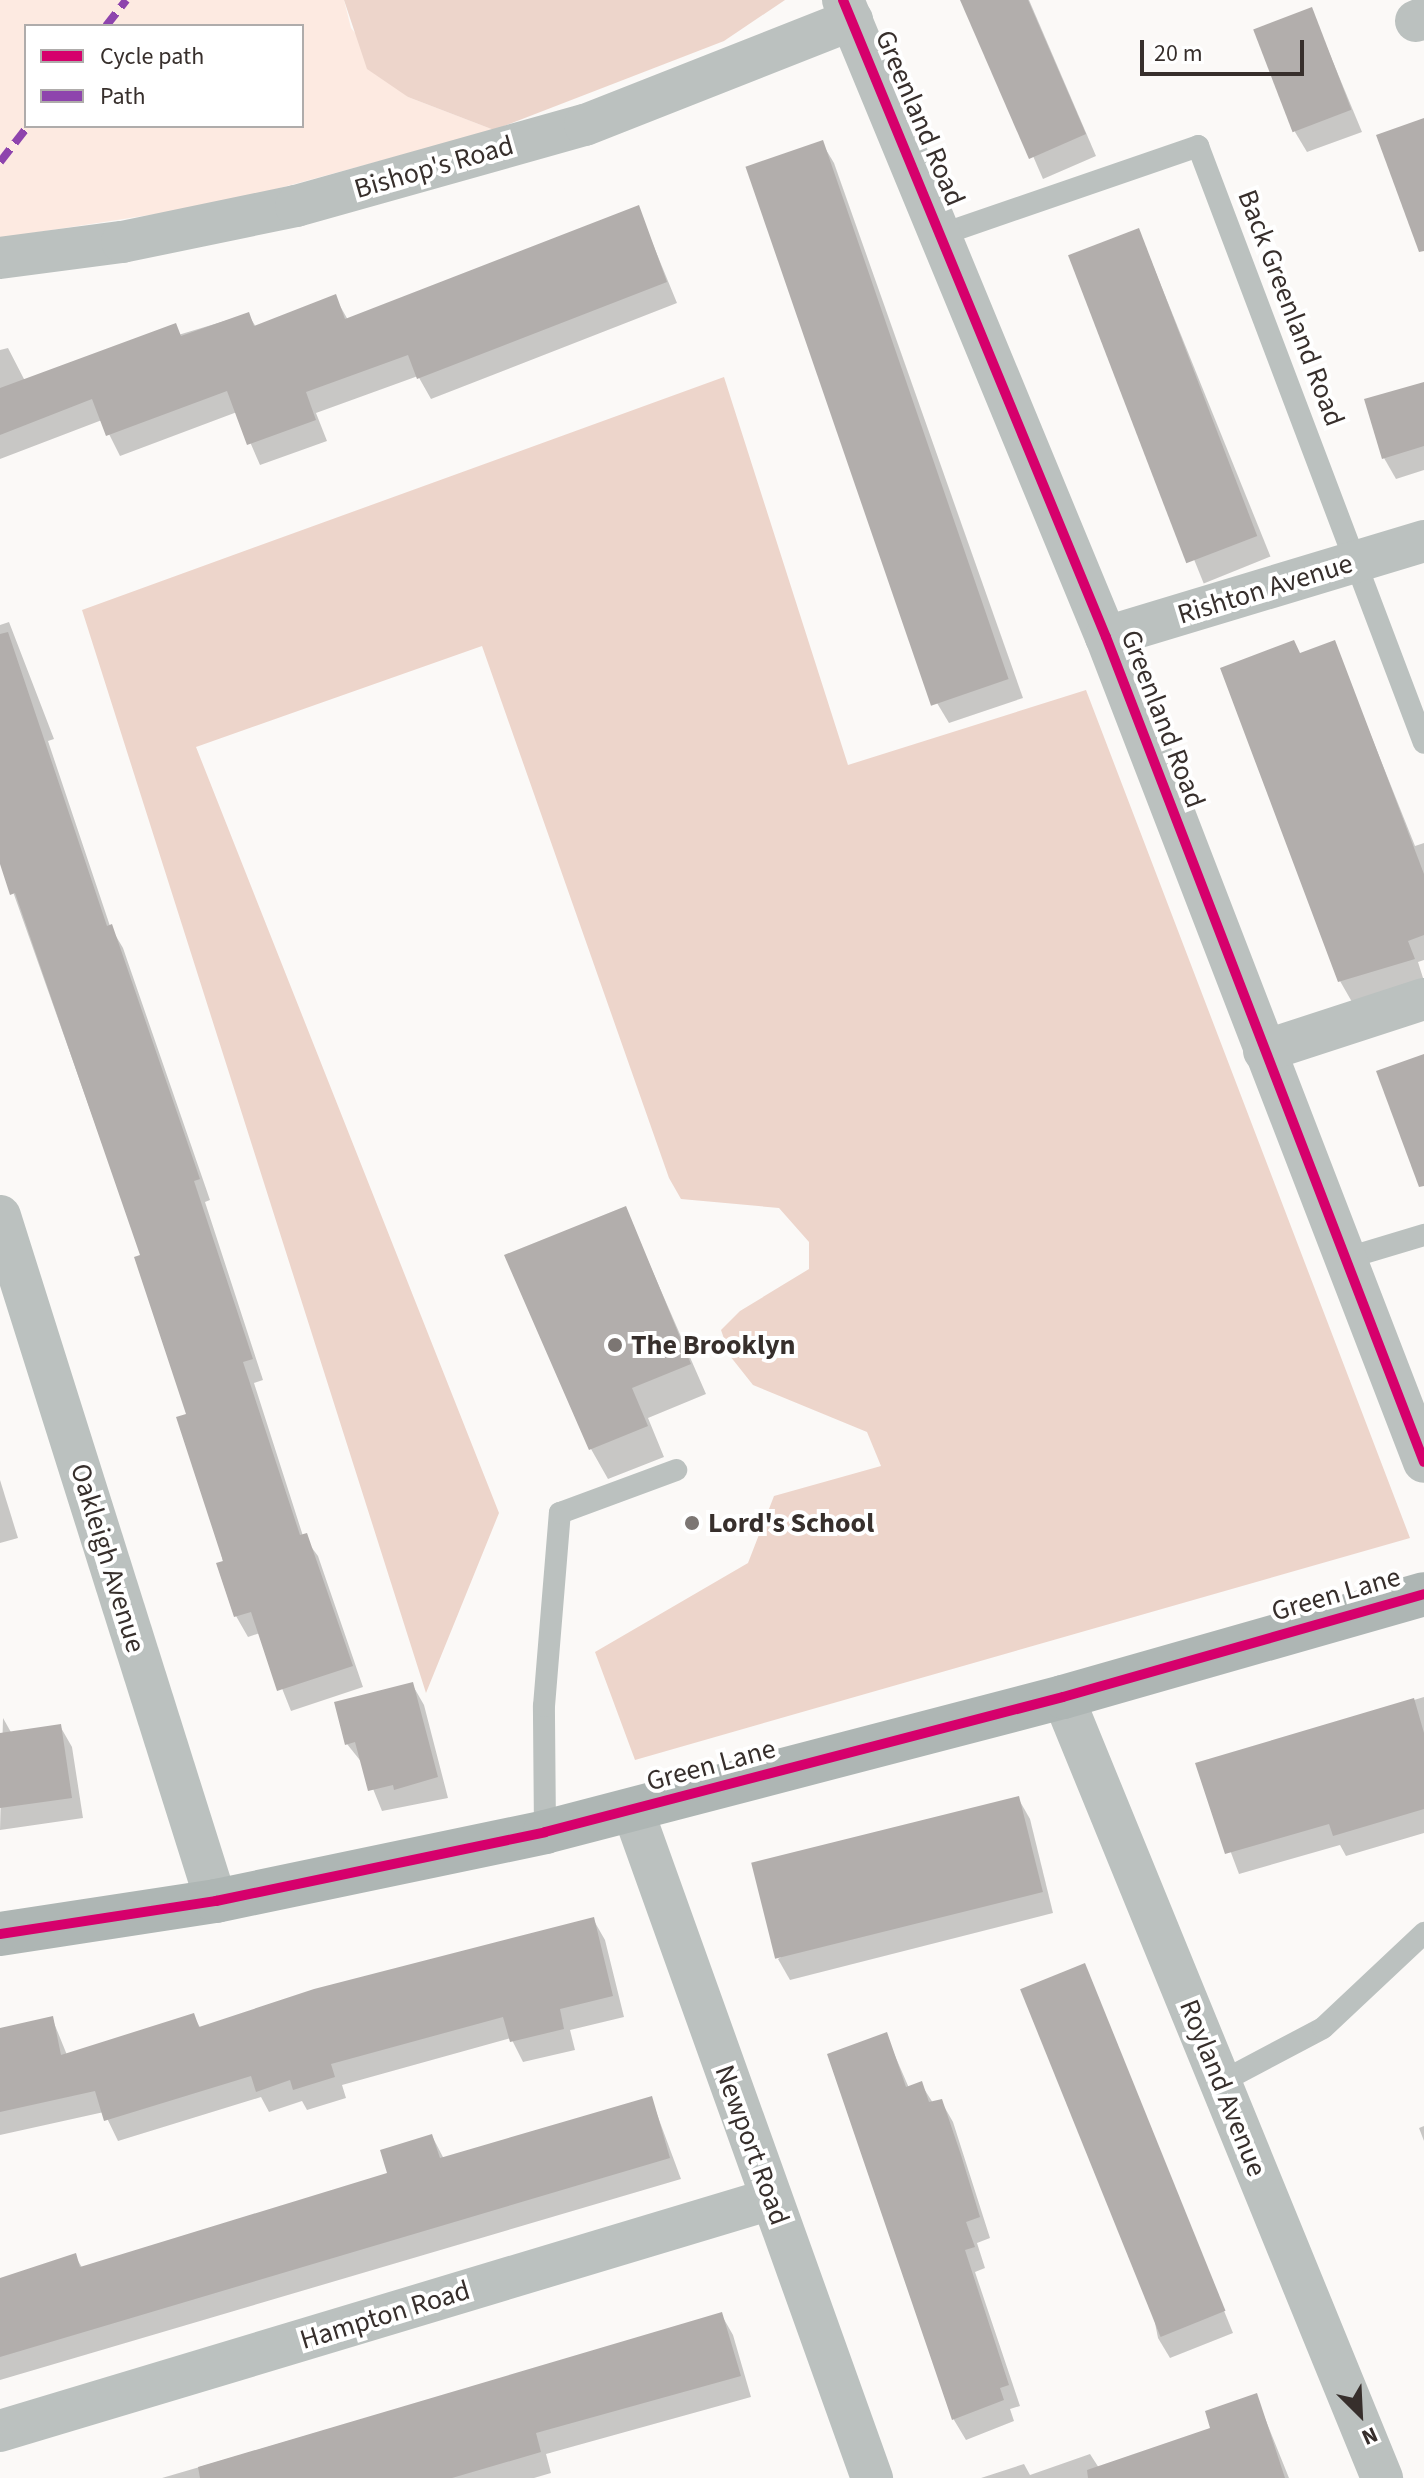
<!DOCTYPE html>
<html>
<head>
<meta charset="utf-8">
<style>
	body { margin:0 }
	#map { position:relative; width:1424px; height:2478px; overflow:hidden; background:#fbf9f7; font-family:"Source Sans 3",sans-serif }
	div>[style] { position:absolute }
	.green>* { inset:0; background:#fdeae1 }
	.forest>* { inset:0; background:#edd5cb }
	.shadow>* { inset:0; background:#0003; transform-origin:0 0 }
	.building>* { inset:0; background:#b2aeac; transform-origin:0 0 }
	.lane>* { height:22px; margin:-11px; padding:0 11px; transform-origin:11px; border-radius:11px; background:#bbc1bf }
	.street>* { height:42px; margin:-21px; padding:0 21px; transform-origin:21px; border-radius:21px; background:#bbc1bf }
	.secondary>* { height:44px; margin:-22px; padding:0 22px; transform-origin:22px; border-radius:22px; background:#aeb6b4 }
	.quiet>* { height:8px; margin-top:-4px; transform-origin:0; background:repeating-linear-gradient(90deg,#8e44ad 0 16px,transparent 0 24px) }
	.cycleway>* { height:10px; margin:-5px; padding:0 5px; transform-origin:5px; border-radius:5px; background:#d6006c }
	.dots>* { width:22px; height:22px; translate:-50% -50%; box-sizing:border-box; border:4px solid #fff; border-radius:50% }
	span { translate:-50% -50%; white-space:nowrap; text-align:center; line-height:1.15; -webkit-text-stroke:8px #fff; paint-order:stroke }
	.street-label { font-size:28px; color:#372f2c }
	.poi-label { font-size:28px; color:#372f2c; font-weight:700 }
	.left { translate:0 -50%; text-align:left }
	.legend { position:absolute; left:24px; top:24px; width:280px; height:104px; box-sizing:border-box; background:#fff; border:2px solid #afacab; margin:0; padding:10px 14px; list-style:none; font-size:24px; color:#372f2c }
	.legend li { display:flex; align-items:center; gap:16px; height:40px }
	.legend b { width:40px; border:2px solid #afacab }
	.north { position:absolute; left:1320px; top:2374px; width:80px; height:80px; -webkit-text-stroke:6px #fff; paint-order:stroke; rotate:156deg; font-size:22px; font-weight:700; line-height:32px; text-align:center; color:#372f2c }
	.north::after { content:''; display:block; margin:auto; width:28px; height:36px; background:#372f2c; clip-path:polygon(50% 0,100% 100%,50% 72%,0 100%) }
	.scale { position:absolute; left:1140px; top:40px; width:164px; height:36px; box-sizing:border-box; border:4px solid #372f2c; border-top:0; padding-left:10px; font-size:24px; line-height:28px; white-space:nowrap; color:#372f2c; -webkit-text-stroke:6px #fff; paint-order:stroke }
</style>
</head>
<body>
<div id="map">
	<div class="green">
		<div style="clip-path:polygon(evenodd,0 0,344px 0,351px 28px,408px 97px,494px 130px,221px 204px,0 238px,0 0,26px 26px,302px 26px,302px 126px,26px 126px,26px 26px)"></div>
	</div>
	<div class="forest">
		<div style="clip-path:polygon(344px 0,785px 0,724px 41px,494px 130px,408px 97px,367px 69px)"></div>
		<div style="clip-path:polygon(724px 377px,848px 765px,1086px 690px,1410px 1538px,635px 1760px,595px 1652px,748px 1563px,774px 1496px,881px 1466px,867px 1432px,753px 1385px,730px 1356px,721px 1330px,740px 1311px,809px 1269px,809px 1242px,779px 1208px,681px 1199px,669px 1178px,482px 646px,196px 747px,499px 1513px,426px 1693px,82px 610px)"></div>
	</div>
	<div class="shadow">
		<div style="clip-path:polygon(965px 0,1029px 0,1096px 156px,1043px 179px)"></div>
		<div style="clip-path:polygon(1311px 9px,1362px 132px,1307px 152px,1295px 132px)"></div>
		<div style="clip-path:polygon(822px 143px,834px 163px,1023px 698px,949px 723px,937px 703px,749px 168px)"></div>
		<div style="clip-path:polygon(638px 208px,677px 303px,431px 399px,418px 376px,316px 413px,327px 441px,260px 465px,237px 412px,120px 456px,102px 420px,0 459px,0 350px,8px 348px,25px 381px,248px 314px,256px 327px,335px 297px,348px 320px)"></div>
		<div style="left:1139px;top:231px;width:351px;height:72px;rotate:68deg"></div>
		<div style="clip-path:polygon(1424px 383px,1424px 470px,1396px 479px,1384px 458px)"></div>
		<div style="clip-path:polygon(9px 622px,54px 739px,48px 741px,110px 926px,123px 948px,210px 1200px,205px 1202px,263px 1380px,254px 1383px,303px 1536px,318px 1556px,363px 1687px,291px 1711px,260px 1633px,248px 1637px,236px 1616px,188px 1415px,142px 1256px,0 855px,0 625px)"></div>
		<div style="clip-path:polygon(1334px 643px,1415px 846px,1424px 843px,1424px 960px,1418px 962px,1424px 981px,1352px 1002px,1340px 981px,1300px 655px)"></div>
		<div style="clip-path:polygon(625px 1208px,706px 1394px,648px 1418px,664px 1457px,608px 1479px,591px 1449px)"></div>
		<div style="clip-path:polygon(0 1480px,18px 1538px,0 1543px)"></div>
		<div style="clip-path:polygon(412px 1684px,424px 1705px,448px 1798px,382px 1811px,363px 1764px,347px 1744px,336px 1704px)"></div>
		<div style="clip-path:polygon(1424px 1697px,1424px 1833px,1346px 1856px,1340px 1845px,1239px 1874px,1198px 1765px)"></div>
		<div style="clip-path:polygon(3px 1718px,12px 1734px,60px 1726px,72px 1747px,83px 1818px,0 1830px)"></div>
		<div style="clip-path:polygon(1018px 1798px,1030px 1819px,1053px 1913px,790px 1980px,778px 1959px)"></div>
		<div style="clip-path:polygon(593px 1919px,605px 1940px,624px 2017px,570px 2030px,575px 2050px,523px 2062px,511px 2038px,342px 2085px,346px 2098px,307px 2110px,302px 2101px,269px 2112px,261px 2097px,118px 2141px,104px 2112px,0 2135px,0 2029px,52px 2018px,67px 2055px,193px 2015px,201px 2029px)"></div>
		<div style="clip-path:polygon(1084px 1965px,1233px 2333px,1170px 2358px,1158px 2338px)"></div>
		<div style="clip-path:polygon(886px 2035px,909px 2088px,921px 2084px,933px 2103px,941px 2101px,953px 2122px,990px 2238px,977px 2243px,985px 2268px,975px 2272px,1020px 2406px,1010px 2409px,1014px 2421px,966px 2440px,954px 2420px,829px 2055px)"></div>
		<div style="clip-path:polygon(651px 2098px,681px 2179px,0 2380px,0 2279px,75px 2256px,83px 2269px,389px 2174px,432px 2136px,444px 2159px)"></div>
		<div style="clip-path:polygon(1424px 2126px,1424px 2141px,1419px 2128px)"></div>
		<div style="clip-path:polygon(721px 2314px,733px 2335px,751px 2397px,546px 2454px,551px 2473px,534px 2478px,162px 2478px)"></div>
		<div style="clip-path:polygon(1256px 2396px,1289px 2478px,981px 2478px,1024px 2464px,1030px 2475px,1090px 2454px,1099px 2468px,1213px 2430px)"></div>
	</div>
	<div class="building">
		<div style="clip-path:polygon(960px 0,1028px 0,1086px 134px,1029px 159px)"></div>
		<div style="left:1312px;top:7px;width:110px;height:63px;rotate:69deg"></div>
		<div style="clip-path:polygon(1424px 118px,1424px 251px,1419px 252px,1376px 135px)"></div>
		<div style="left:823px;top:140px;width:570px;height:82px;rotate:71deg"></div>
		<div style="clip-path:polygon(639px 205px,667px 282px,417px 379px,408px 355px,306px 392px,316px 420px,247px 445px,227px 391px,106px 436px,92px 399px,0 435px,0 388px,176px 323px,181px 336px,249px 312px,254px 326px,336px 294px,345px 319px)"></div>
		<div style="left:1139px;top:228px;width:330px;height:76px;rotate:69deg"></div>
		<div style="clip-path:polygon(1424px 382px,1424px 446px,1382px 459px,1364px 399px)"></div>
		<div style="clip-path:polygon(8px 632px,107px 926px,112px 924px,200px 1179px,194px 1181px,253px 1359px,243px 1362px,300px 1535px,307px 1533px,353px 1666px,277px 1691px,251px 1612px,234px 1617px,216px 1563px,223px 1561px,176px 1417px,186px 1414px,134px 1257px,140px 1255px,15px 893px,10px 895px,0 864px,0 634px)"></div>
		<div style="clip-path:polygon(1294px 640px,1300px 653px,1335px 640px,1424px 874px,1424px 935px,1408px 941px,1415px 959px,1338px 982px,1220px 668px)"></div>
		<div style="clip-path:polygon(1424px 1054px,1424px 1186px,1419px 1187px,1376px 1071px)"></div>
		<div style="clip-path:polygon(626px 1206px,691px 1364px,632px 1388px,648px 1426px,589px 1450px,504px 1255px)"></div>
		<div style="clip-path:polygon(413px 1682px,438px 1777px,394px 1790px,393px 1785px,368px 1791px,355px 1742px,345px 1745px,334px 1702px)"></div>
		<div style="clip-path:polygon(1414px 1698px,1424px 1733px,1424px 1809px,1333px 1836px,1329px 1824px,1225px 1854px,1195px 1763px)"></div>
		<div style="clip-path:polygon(61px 1724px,72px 1798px,0 1808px,0 1733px)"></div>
		<div style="left:1019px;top:1796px;width:99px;height:276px;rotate:76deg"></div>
		<div style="clip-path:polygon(594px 1917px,613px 1996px,560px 2009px,564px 2029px,510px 2042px,503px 2017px,331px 2064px,335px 2077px,293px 2090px,290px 2080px,256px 2092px,251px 2076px,104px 2121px,95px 2091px,0 2112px,0 2028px,53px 2016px,61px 2055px,194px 2013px,199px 2027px,314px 1989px)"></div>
		<div style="left:1085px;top:1963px;width:375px;height:70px;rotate:68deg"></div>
		<div style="clip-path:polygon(887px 2032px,906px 2087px,922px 2081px,929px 2102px,942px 2099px,961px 2155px,980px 2217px,966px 2222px,975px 2247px,965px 2250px,1009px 2385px,1000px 2388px,1004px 2400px,952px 2420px,827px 2054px)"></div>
		<div style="clip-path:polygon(652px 2096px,670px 2158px,0 2357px,0 2278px,76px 2253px,80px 2267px,387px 2173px,380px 2150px,432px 2134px,440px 2158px)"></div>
		<div style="clip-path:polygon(722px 2312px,741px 2376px,536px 2433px,541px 2452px,452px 2478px,200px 2478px,198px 2467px)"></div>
		<div style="clip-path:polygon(1257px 2393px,1285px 2478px,1088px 2478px,1087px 2470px,1210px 2428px,1205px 2411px)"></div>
	</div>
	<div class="lane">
		<div style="left:943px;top:234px;width:270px;rotate:-19deg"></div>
		<div style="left:1198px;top:146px;width:638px;rotate:69.27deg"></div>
		<div style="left:1344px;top:1259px;width:84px;rotate:-16.7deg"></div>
		<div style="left:545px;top:1832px;width:126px;rotate:-90.5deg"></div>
		<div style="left:544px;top:1706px;width:194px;rotate:-85.3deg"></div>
		<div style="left:560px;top:1513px;width:124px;rotate:-20.3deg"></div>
		<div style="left:1221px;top:2082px;width:115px;rotate:-27.9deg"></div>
		<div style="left:1323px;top:2028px;width:139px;rotate:-43.2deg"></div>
	</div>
	<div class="street">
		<div style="left:843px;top:0;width:689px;rotate:67.57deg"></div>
		<div style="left:1106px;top:637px;width:884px;rotate:68.92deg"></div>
		<div style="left:1416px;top:21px;width:9px;rotate:-21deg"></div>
		<div style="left:0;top:258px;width:123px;rotate:-7.5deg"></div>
		<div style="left:122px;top:242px;width:178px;rotate:-11.7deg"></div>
		<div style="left:296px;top:206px;width:300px;rotate:-15.7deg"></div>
		<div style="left:585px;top:125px;width:287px;rotate:-21.5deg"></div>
		<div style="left:1106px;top:637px;width:332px;rotate:-16.8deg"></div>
		<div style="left:1264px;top:1051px;width:168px;rotate:-18deg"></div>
		<div style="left:0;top:1216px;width:718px;rotate:72.5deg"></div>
		<div style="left:1063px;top:1697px;width:844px;rotate:67.78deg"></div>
		<div style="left:633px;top:1811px;width:709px;rotate:70.29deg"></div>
		<div style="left:0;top:2431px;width:805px;rotate:-16.75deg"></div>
	</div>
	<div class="secondary">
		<div style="left:0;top:1934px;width:219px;rotate:-8.7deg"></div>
		<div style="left:216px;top:1901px;width:336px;rotate:-11.8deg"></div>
		<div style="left:545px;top:1832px;width:535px;rotate:-14.61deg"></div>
		<div style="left:1063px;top:1697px;width:375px;rotate:-15.9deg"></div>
	</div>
	<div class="quiet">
		<div style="left:106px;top:26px;width:33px;rotate:-52deg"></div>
		<div style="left:0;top:162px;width:46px;rotate:-52.1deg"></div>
	</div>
	<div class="cycleway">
		<div style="left:843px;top:0;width:689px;rotate:67.57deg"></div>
		<div style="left:1106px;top:637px;width:884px;rotate:68.92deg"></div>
		<div style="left:0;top:1934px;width:219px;rotate:-8.7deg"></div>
		<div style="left:216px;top:1901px;width:336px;rotate:-11.8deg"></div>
		<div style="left:545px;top:1832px;width:535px;rotate:-14.61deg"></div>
		<div style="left:1063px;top:1697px;width:375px;rotate:-15.9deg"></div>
	</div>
	<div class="dots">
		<div style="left:615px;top:1345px;background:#7c7673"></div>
		<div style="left:692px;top:1523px;background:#7c7673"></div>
	</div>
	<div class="street-label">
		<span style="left:920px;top:118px;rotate:67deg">Greenland Road</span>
		<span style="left:434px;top:167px;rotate:-16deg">Bishop's Road</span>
		<span style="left:1291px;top:308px;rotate:69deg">Back Greenland Road</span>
		<span style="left:1265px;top:589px;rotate:-17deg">Rishton Avenue</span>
		<span style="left:1163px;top:719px;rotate:69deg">Greenland Road</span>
		<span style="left:108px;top:1558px;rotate:73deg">Oakleigh Avenue</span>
		<span style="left:1336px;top:1594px;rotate:-16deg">Green Lane</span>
		<span style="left:711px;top:1765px;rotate:-15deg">Green Lane</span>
		<span style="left:1223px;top:2088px;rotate:68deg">Royland Avenue</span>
		<span style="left:752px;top:2145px;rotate:70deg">Newport Road</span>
		<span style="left:385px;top:2315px;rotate:-17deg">Hampton Road</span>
	</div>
	<div class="poi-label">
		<span class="left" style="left:631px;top:1345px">The Brooklyn</span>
		<span class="left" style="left:708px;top:1523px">Lord's School</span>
	</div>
	<ul class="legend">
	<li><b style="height:10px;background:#d6006c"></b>Cycle path</li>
	<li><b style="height:10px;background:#8e44ad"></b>Path</li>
	</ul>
	<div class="north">N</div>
	<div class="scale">20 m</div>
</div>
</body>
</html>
